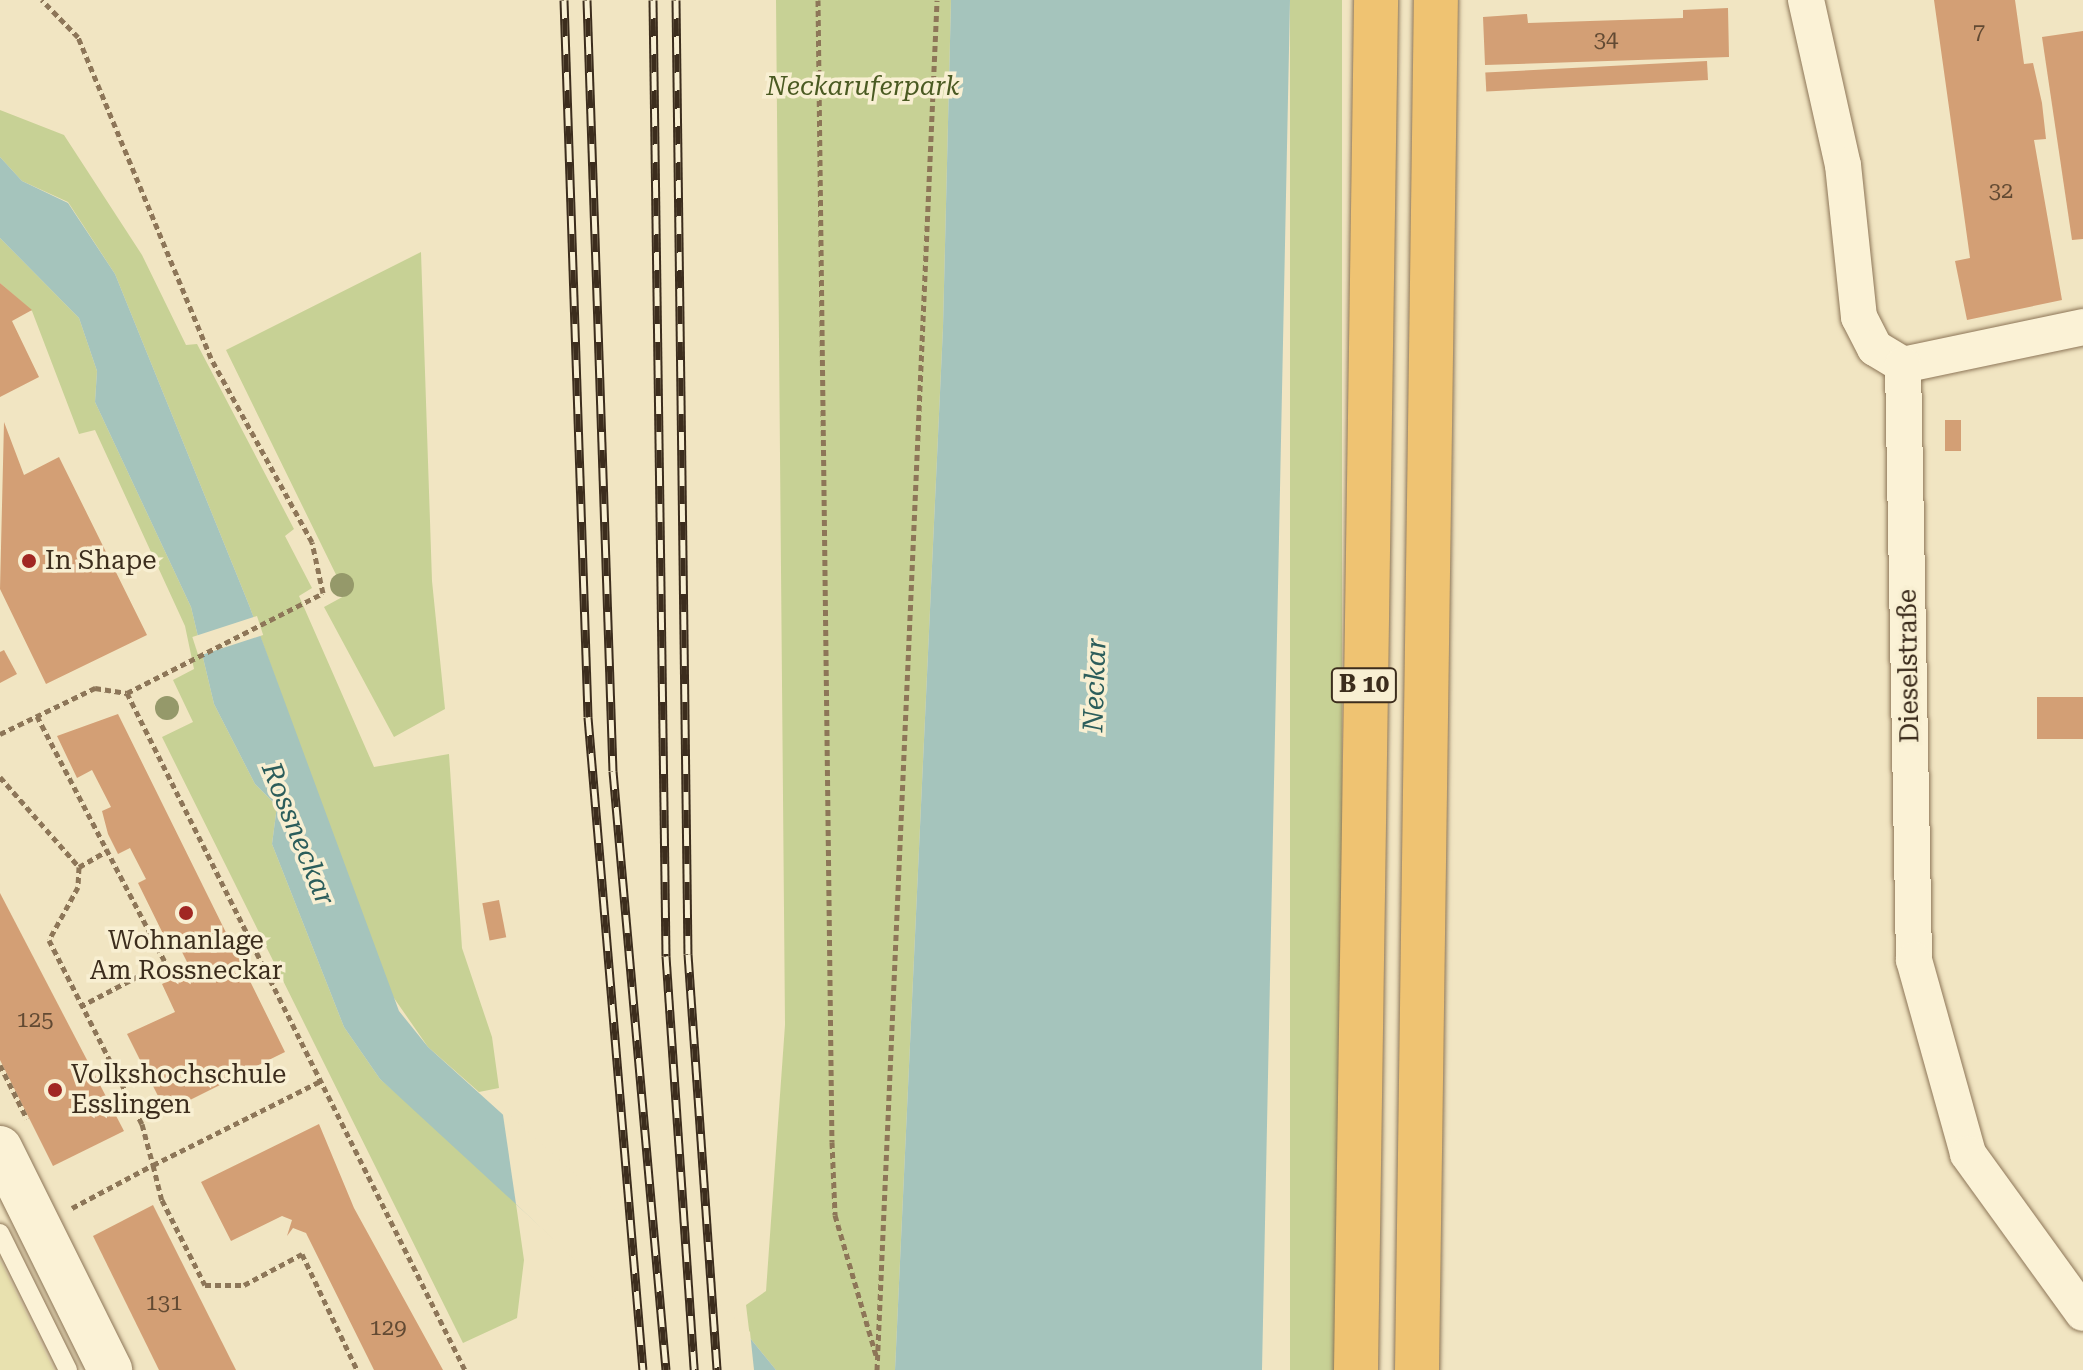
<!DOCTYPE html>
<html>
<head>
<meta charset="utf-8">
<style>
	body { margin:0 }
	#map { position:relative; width:2083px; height:1370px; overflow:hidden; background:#f1e5c2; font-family:"Roboto Serif",serif }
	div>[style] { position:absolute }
	.farmland>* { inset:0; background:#e8e1af }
	.green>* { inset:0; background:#c7d195; transform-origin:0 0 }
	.water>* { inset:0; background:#a5c4bc }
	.pier>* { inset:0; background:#f1e5c2; transform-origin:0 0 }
	.building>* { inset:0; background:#d39f75; transform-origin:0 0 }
	.path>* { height:5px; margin-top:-2.5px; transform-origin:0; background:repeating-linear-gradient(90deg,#8d7658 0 6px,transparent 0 10px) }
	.roads { filter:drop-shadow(0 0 2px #8d7658) drop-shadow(0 0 2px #8d7658) }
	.service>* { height:18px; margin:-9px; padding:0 9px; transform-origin:9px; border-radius:9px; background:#fbf2d6 }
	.minor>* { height:36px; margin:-18px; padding:0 18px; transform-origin:18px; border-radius:18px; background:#fbf2d6 }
	.secondary>* { height:44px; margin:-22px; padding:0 22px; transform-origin:22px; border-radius:22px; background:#fbf2d6 }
	.trunk>* { height:44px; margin:-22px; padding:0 22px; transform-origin:22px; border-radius:22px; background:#efc372 }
	.rail>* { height:9px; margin-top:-4.5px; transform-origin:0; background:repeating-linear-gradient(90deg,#f8efd2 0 18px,#3c2d1d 0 36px); box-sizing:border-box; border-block:2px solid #3c2d1d }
	.trees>* { width:24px; height:24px; margin:-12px; border-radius:50%; background:#95996a }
	.dots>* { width:22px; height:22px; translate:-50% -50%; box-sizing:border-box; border:4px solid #f8efd2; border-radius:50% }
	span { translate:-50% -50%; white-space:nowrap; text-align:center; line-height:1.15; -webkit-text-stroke:7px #f8efd2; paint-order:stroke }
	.number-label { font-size:22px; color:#624a33 }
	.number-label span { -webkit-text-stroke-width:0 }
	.shield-label span { padding:2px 6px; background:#f8efd2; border:2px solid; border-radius:6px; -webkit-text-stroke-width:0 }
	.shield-label { font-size:24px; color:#3c2d1d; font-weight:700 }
	.park-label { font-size:26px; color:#4a5a22; font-style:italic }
	.poi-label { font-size:26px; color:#3c2d1d }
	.left { translate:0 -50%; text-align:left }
	.street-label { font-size:26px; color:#3c2d1d }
	.water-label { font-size:28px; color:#2b5d5b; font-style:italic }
</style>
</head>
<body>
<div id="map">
	<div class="farmland">
		<div style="clip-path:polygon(0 1260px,54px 1370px,0 1370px)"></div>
	</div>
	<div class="green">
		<div style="clip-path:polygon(776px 0,951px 0,943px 327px,895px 1370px,776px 1370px,750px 1338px,746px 1305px,766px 1291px,785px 1025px)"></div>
		<div style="left:1290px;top:0;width:52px;height:1370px"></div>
		<div style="clip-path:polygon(0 110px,64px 135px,142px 255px,186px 345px,197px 344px,294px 529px,285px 536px,312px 588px,299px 596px,374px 767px,449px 754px,462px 948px,492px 1037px,499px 1088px,479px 1092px,428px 1047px,387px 988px,249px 605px,115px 274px,68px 202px,22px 181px,0 157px)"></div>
		<div style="clip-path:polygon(0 238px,79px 318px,97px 371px,95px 402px,191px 607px,214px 704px,255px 784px,277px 806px,272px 844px,344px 1027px,380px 1079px,515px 1197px,524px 1260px,517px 1318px,463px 1343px,162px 737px,193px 722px,173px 680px,194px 669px,185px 626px,95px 430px,79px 434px,32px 311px,0 283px)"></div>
		<div style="clip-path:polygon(421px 252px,432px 581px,445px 709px,394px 737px,324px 607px,346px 595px,226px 350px)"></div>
	</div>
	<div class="water">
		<div style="clip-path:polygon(951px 0,1290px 0,1262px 1370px,895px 1370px,943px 327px)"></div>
		<div style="clip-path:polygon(0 157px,22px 181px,68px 203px,115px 274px,249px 605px,399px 1011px,428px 1047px,750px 1338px,776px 1370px,696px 1370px,380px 1079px,344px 1027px,272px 844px,277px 806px,255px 784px,214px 704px,191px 607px,95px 402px,97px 371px,79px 318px,0 238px)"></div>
	</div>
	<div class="pier">
		<div style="left:257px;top:616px;width:20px;height:68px;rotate:72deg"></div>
		<div style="clip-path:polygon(502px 1108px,750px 1332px,754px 1370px,690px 1370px,516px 1204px)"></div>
	</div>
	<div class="building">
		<div style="clip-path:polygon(1934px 0,2015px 0,2024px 64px,2033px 63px,2042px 103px,2046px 139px,2034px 140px,2062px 300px,1967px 320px,1955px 261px,1970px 258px)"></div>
		<div style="clip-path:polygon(1728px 8px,1729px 57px,1485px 65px,1483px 17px,1527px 14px,1528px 23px,1683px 18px,1683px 10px)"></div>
		<div style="clip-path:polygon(2083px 31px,2083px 239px,2072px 240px,2042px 37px)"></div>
		<div style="left:1707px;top:61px;width:19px;height:222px;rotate:87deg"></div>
		<div style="clip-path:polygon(0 283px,32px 310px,12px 321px,39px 377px,0 397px)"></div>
		<div style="left:1945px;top:420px;width:16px;height:31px"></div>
		<div style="clip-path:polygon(4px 422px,24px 475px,59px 457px,147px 635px,46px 684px,0 589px)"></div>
		<div style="clip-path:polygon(4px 650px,17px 674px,0 683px,0 652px)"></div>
		<div style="left:2083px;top:697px;width:42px;height:46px;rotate:90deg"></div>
		<div style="clip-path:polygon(118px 714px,285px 1052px,236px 1076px,228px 1072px,226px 1082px,166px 1112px,127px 1034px,175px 1012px,162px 984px,191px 970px,178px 944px,170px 948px,138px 883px,146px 879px,130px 848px,118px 854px,108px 834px,102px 811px,111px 807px,92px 770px,77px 778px,57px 736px)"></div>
		<div style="clip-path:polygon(0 893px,124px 1131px,53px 1166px,0 1060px)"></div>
		<div style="left:499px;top:900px;width:38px;height:17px;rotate:79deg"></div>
		<div style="clip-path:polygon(319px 1124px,354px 1208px,443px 1370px,374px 1370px,306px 1233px,293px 1228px,287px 1236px,292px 1220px,282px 1216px,231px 1241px,201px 1182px)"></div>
		<div style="clip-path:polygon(153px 1205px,236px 1370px,159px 1370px,93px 1236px)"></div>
	</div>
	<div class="path">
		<div style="left:818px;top:0;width:1142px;rotate:89.3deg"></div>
		<div style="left:832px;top:1142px;width:73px;rotate:87.6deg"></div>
		<div style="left:835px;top:1215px;width:146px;rotate:73.7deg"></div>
		<div style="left:127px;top:693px;width:757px;rotate:63.47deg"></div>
		<div style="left:37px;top:716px;width:277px;rotate:62.5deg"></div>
		<div style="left:165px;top:962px;width:93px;rotate:152.3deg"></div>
		<div style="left:0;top:734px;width:106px;rotate:-25.8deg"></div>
		<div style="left:95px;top:688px;width:32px;rotate:9deg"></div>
		<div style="left:127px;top:693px;width:220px;rotate:-27deg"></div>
		<div style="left:323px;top:593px;width:52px;rotate:-102.2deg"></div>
		<div style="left:312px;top:542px;width:210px;rotate:-118.8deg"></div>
		<div style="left:211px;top:358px;width:347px;rotate:-112.5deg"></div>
		<div style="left:78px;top:37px;width:52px;rotate:-134.2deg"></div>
		<div style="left:0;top:777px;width:120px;rotate:48.7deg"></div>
		<div style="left:79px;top:867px;width:20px;rotate:93deg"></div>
		<div style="left:78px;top:887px;width:60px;rotate:118.7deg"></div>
		<div style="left:49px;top:940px;width:206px;rotate:63.2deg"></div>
		<div style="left:142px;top:1124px;width:42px;rotate:75deg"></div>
		<div style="left:153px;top:1165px;width:188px;rotate:-26.6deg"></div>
		<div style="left:79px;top:867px;width:34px;rotate:-30deg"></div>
		<div style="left:0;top:1065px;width:60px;rotate:63.4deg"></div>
		<div style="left:72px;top:1208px;width:92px;rotate:-28deg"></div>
		<div style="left:153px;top:1165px;width:36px;rotate:76deg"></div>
		<div style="left:162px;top:1200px;width:95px;rotate:63.2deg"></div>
		<div style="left:205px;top:1285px;width:39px"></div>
		<div style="left:244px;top:1285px;width:66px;rotate:-28.1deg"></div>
		<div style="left:302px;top:1254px;width:128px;rotate:64.6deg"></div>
		<div style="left:877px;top:1370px;width:1371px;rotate:-87.49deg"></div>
	</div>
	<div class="roads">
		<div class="service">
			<div style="left:0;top:1233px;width:153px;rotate:63.6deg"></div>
		</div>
		<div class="minor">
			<div style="left:1806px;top:0;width:169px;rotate:77.4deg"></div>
			<div style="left:1843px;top:165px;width:153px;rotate:84deg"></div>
			<div style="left:1859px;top:317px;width:35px;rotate:63deg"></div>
			<div style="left:1875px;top:348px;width:33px;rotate:31deg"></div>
			<div style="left:1903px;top:365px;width:184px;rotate:-11.9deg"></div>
			<div style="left:1903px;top:365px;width:595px;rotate:88.94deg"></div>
			<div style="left:1914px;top:960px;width:201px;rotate:74.4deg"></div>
			<div style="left:1968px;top:1154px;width:196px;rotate:54.1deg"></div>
		</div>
		<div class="secondary">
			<div style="left:0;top:1148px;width:248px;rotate:63.6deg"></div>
		</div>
		<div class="trunk">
			<div style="left:1356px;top:1370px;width:1370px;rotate:-89.16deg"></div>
			<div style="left:1417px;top:1370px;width:1370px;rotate:-89.21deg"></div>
		</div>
	</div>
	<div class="rail">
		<div style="left:564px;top:0;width:717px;rotate:88.08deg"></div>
		<div style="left:588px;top:717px;width:655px;rotate:85.19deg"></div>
		<div style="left:587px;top:0;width:771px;rotate:88.07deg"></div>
		<div style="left:613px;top:771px;width:601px;rotate:84.94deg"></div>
		<div style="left:653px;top:0;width:956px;rotate:89.22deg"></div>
		<div style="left:666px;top:956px;width:415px;rotate:86.1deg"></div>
		<div style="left:676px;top:0;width:954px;rotate:89.28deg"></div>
		<div style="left:688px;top:954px;width:417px;rotate:86deg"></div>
	</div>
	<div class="trees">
		<div style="left:342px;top:585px"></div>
		<div style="left:167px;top:708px"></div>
	</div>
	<div class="dots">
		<div style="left:29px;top:561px;background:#a12723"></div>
		<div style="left:186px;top:913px;background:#a12723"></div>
		<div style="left:55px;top:1090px;background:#a12723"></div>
	</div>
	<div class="number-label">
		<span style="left:1979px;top:32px">7</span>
		<span style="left:1606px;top:40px">34</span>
		<span style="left:2001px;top:191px">32</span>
		<span style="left:35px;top:1020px">125</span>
		<span style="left:164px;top:1303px">131</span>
		<span style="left:388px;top:1328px">129</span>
	</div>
	<div class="shield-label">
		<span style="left:1364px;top:685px">B 10</span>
	</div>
	<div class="park-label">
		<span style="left:863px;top:87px">Neckaruferpark</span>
	</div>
	<div class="poi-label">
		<span class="left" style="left:45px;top:561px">In Shape</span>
		<span style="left:186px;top:956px">Wohnanlage<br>Am Rossneckar</span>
		<span class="left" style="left:71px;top:1090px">Volkshochschule<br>Esslingen</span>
	</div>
	<div class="street-label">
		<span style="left:1909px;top:666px;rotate:-91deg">Dieselstraße</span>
	</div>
	<div class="water-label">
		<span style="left:1095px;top:685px;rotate:-88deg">Neckar</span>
		<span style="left:298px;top:834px;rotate:68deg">Rossneckar</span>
	</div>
</div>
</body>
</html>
